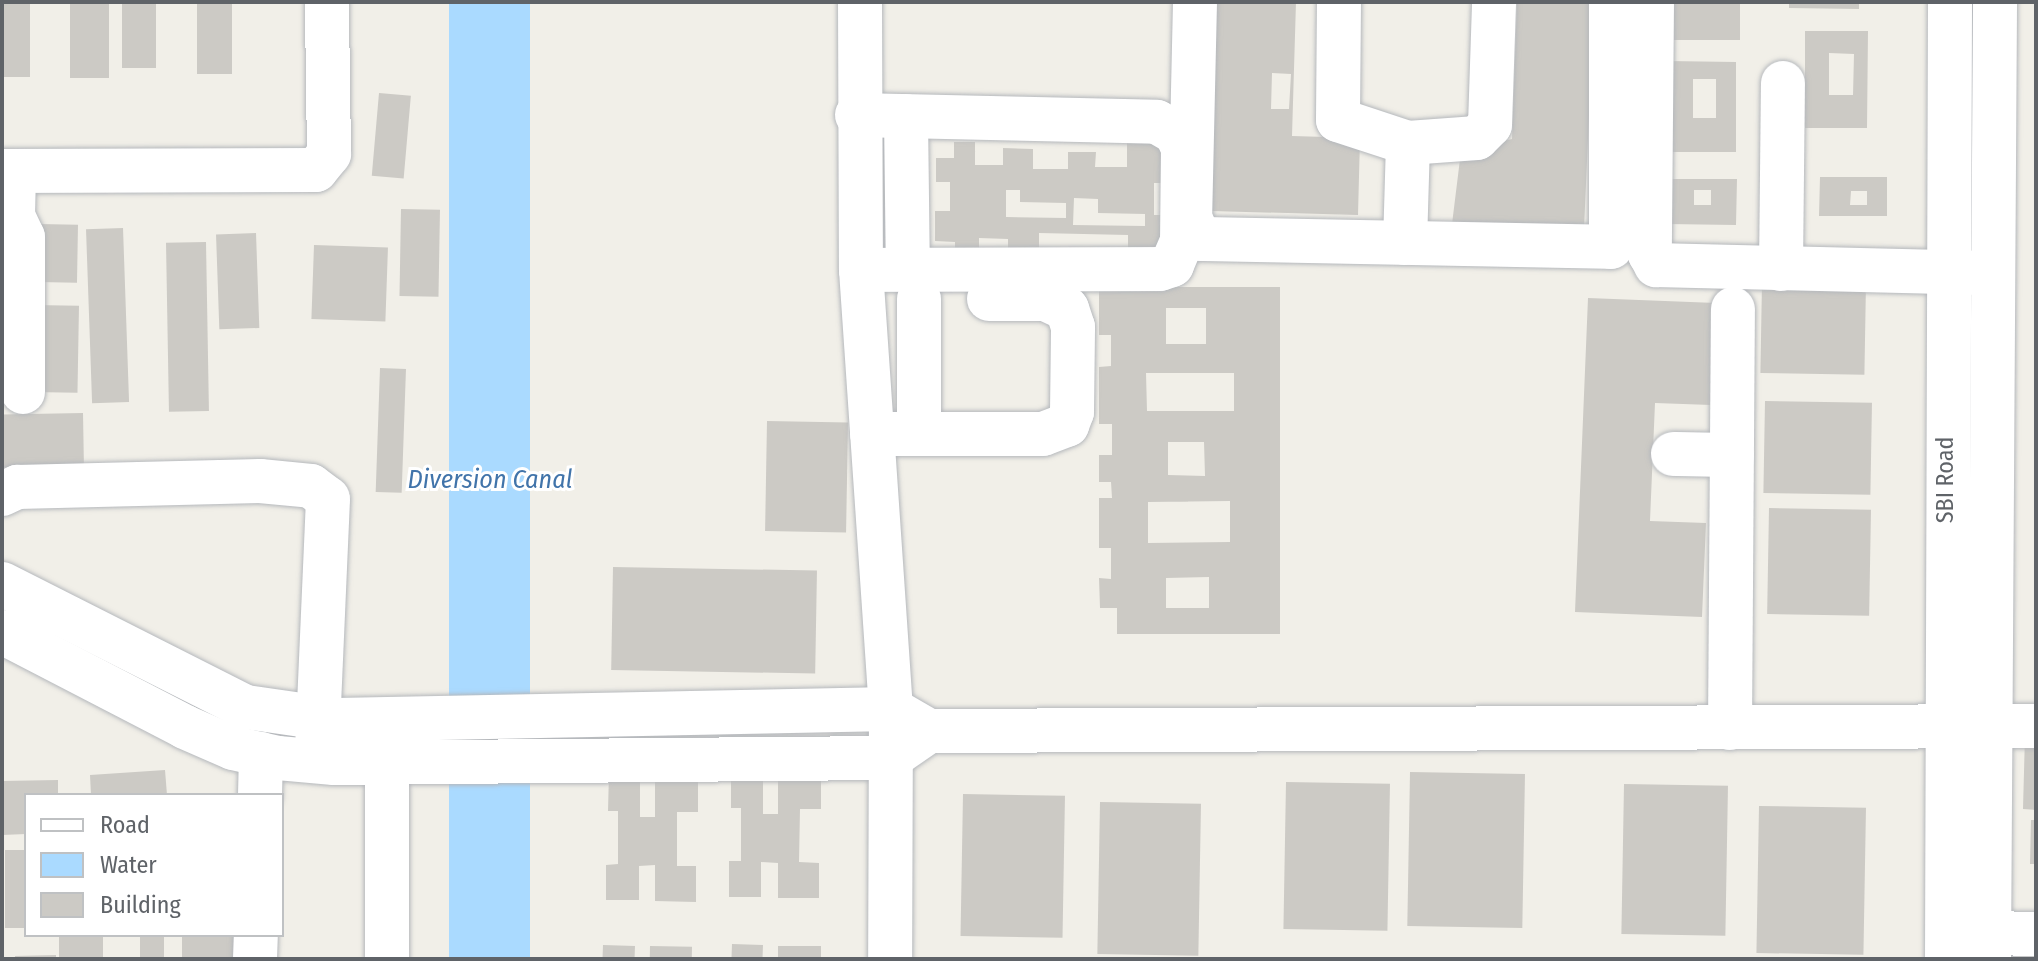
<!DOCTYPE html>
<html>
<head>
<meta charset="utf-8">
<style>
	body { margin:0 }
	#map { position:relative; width:2038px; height:961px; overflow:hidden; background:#f1efe8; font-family:"Fira Sans Condensed",sans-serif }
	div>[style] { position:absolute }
	.water>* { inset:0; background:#aadaff; transform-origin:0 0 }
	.building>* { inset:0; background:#cccac5; transform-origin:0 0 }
	.roads { filter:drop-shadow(0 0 2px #b5b8bc) drop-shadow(0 0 2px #b5b8bc) }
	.minor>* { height:44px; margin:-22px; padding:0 22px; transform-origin:22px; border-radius:22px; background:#fff }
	span { translate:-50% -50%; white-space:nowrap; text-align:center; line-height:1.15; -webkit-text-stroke:6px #fff; paint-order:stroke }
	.street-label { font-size:24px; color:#5f6368 }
	.water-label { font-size:26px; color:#4174aa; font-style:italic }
	.frame { position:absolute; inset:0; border:4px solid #5f6368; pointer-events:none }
	.legend { position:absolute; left:24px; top:793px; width:260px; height:144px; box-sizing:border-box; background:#fff; border:2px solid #bfc1c3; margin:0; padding:10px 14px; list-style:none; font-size:24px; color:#5f6368 }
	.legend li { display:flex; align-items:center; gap:16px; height:40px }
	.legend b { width:40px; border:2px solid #bfc1c3 }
</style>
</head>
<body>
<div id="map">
	<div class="water">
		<div style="left:449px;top:2px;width:81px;height:957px"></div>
	</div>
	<div class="building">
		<div style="left:2px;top:2px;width:28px;height:75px"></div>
		<div style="left:70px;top:2px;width:39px;height:76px"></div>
		<div style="left:122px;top:2px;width:34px;height:66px"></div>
		<div style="left:197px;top:2px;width:35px;height:72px"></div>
		<div style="clip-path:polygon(evenodd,1216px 2px,1296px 2px,1292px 136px,1360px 138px,1358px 215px,1211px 211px,1216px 2px,1272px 73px,1291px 74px,1289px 109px,1271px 109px,1272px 73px)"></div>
		<div style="clip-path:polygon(1517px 2px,1594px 2px,1584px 229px,1452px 224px,1461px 151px,1512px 139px)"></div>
		<div style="left:1665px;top:2px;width:75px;height:38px"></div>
		<div style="clip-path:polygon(1789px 2px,1859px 2px,1859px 9px,1789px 8px)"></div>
		<div style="clip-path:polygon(evenodd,1805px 31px,1868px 31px,1867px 128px,1805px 128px,1805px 31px,1829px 53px,1854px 54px,1853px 95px,1829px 95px,1829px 53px)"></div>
		<div style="clip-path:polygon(evenodd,1667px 61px,1736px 62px,1736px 152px,1667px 152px,1667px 61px,1693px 79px,1716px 79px,1716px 118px,1693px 118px,1693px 79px)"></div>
		<div style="left:379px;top:93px;width:32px;height:83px;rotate:5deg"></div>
		<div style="clip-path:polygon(evenodd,954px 142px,975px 142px,975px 165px,1003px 165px,1003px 148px,1033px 149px,1033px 169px,1068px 169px,1068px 152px,1096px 152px,1095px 167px,1127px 167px,1127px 143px,1170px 143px,1169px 183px,1154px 183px,1154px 215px,1169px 215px,1168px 256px,1128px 255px,1128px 235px,1039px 233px,1039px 254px,1008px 253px,1008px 239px,979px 238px,979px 253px,955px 252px,955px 242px,935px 241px,935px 211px,950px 211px,950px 182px,936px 182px,936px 158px,954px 158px,954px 142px,1006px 190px,1020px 190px,1020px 202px,1066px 203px,1066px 218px,1006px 217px,1006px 190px,954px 142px,1074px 198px,1098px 199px,1098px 213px,1145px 214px,1145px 226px,1073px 225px,1074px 198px)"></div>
		<div style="clip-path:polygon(evenodd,1820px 177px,1887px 177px,1887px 216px,1819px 216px,1820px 177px,1851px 191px,1867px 191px,1867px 205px,1850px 205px,1851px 191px)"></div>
		<div style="clip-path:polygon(evenodd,1667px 179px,1737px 179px,1736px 225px,1667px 224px,1667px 179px,1694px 190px,1711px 190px,1711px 205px,1694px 205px,1694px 190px)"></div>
		<div style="left:401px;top:209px;width:39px;height:87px;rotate:1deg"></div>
		<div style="left:39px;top:224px;width:39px;height:58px;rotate:1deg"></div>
		<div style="left:123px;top:228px;width:174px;height:37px;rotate:88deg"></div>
		<div style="left:256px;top:233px;width:95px;height:40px;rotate:88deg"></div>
		<div style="left:206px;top:242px;width:169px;height:40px;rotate:89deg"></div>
		<div style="left:314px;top:245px;width:74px;height:74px;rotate:2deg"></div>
		<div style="left:1762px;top:282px;width:104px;height:91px;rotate:1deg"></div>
		<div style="clip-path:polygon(evenodd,1099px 287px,1280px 287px,1280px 634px,1117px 634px,1117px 608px,1100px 608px,1099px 578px,1111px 579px,1111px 548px,1099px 548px,1099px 498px,1112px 498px,1111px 482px,1099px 482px,1099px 455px,1112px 455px,1112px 424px,1099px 424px,1099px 367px,1111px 366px,1111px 335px,1099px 335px,1099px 287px,1166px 308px,1206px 308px,1206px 344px,1166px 344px,1166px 308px,1099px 287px,1146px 373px,1234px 373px,1234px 411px,1147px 411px,1146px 373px,1099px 287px,1168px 442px,1204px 442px,1205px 476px,1168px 475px,1168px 442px,1099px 287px,1230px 501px,1230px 542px,1148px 543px,1148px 502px,1230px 501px,1099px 287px,1209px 577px,1209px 608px,1166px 608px,1166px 578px,1209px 577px)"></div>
		<div style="clip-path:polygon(1588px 298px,1716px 303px,1711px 405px,1655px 403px,1650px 521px,1706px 523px,1702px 617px,1575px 612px)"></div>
		<div style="left:33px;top:305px;width:46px;height:87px;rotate:1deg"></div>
		<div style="left:380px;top:368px;width:26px;height:124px;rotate:2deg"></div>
		<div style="left:1765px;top:401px;width:107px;height:92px;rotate:1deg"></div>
		<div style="left:83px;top:413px;width:53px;height:81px;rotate:89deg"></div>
		<div style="left:767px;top:421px;width:81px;height:110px;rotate:1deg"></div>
		<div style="left:1769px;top:508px;width:102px;height:106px;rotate:1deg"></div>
		<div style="left:613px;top:567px;width:204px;height:103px;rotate:1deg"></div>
		<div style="clip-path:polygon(2025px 735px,2036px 735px,2036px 810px,2023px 809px)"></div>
		<div style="clip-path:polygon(731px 769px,763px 769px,763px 814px,778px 814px,778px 770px,821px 770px,821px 809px,800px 809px,799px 862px,819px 863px,819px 898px,778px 898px,778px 863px,761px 862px,761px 897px,729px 897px,729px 861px,741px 861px,741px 808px,731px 808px)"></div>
		<div style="clip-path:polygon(165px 770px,167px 795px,91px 795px,90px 775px)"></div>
		<div style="clip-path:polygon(609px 772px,640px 772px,640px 817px,655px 817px,655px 774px,698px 774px,698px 812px,677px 812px,677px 866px,696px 866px,696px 902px,655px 901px,655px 865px,639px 866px,639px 900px,606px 900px,606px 865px,618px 864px,618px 811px,608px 811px)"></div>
		<div style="left:1410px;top:772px;width:115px;height:154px;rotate:1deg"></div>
		<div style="clip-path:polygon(58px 780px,58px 795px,26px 795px,26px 834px,2px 835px,2px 781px)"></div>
		<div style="left:1286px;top:782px;width:104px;height:147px;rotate:1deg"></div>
		<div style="left:1624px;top:784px;width:104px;height:150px;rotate:1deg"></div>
		<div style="left:963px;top:794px;width:102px;height:142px;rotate:1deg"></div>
		<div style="left:1100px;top:802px;width:101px;height:152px;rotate:1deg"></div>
		<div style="left:1759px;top:806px;width:107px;height:147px;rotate:1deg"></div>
		<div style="clip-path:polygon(2031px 820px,2036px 820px,2036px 864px,2030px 864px)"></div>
		<div style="left:5px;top:850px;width:21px;height:78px"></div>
		<div style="left:59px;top:935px;width:44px;height:24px"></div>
		<div style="left:140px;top:935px;width:24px;height:24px"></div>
		<div style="left:182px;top:935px;width:60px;height:24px"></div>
		<div style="left:732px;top:944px;width:31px;height:15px;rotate:2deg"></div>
		<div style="left:603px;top:945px;width:32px;height:14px;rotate:2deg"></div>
		<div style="left:650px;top:946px;width:42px;height:13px;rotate:1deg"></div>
		<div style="left:778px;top:946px;width:43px;height:13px"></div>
		<div style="clip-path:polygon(56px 955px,56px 959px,15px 959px,15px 956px)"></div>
	</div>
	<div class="roads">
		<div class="minor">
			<div style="left:860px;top:2px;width:268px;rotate:89.8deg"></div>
			<div style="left:861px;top:270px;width:440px;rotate:86.1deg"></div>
			<div style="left:891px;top:709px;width:250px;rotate:90.2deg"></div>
			<div style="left:1195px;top:2px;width:216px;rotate:91.3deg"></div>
			<div style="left:1190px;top:218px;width:23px;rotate:65deg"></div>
			<div style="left:1200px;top:239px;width:411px;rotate:1.1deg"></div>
			<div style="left:1611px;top:247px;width:245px;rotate:-90deg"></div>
			<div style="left:1339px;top:2px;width:118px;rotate:90.5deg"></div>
			<div style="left:1338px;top:120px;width:74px;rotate:18.2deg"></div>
			<div style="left:1408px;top:143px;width:100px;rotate:91.7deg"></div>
			<div style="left:1652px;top:2px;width:252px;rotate:90.5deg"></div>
			<div style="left:1650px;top:254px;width:13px;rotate:61deg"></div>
			<div style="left:1656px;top:265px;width:317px;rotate:1.4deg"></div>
			<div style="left:857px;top:115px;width:300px;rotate:1.3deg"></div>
			<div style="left:1157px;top:122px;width:22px;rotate:30deg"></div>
			<div style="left:1176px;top:133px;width:17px;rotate:65deg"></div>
			<div style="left:1183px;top:148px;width:93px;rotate:90.6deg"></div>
			<div style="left:1182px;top:241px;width:26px;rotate:113deg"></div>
			<div style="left:1172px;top:265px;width:13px;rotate:162deg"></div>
			<div style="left:1160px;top:269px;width:299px;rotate:179.8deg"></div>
			<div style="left:906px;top:116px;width:153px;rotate:89.3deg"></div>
			<div style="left:1408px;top:143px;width:69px;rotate:-4.1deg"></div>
			<div style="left:1477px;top:138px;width:18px;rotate:-45deg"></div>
			<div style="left:1490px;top:125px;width:123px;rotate:-88.1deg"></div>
			<div style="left:2px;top:171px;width:314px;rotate:-0.2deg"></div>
			<div style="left:316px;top:170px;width:21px;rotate:-51deg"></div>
			<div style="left:329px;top:154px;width:152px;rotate:-90.8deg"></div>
			<div style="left:14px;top:172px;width:44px;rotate:91.3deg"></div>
			<div style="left:13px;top:216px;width:23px;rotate:65deg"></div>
			<div style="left:23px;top:237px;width:155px;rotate:90deg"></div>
			<div style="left:1781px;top:269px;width:186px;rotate:-89.4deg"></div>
			<div style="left:919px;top:299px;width:135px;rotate:90deg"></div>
			<div style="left:872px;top:434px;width:171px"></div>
			<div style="left:1043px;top:434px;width:26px;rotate:-21deg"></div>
			<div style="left:1067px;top:425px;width:14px;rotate:-69deg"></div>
			<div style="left:1072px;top:412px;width:85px;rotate:-89.3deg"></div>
			<div style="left:1073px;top:327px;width:19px;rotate:-108deg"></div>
			<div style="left:1067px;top:309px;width:23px;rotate:-155deg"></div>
			<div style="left:1046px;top:299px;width:57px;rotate:180deg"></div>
			<div style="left:1673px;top:454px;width:59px;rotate:1deg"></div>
			<div style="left:2px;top:494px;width:17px;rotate:-25deg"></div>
			<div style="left:17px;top:487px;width:243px;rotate:-1.4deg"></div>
			<div style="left:260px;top:481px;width:51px;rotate:5.6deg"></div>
			<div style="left:311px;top:486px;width:21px;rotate:37deg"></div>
			<div style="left:328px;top:499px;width:248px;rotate:92.5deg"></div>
			<div style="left:2px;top:584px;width:273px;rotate:26.8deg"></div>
			<div style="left:246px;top:707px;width:91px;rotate:8.2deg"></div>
			<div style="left:336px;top:720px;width:555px;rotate:-1.14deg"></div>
			<div style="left:891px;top:709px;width:44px;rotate:30.1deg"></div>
			<div style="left:929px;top:731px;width:1107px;rotate:-0.26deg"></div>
			<div style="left:2px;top:632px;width:206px;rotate:27.4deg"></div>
			<div style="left:185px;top:727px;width:52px;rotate:23.6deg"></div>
			<div style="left:233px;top:748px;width:46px;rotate:12.5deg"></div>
			<div style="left:278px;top:758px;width:56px;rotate:5.1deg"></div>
			<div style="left:334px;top:763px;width:556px;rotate:-0.52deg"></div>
			<div style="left:890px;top:758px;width:47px;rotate:-34.7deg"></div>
			<div style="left:1730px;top:728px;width:419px;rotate:-89.6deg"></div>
			<div style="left:260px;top:795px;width:41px;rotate:-88.6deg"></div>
			<div style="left:1989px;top:933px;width:47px;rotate:1.2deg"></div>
			<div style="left:255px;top:959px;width:24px;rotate:-88deg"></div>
			<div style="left:387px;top:959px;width:197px;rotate:-90deg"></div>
			<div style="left:1947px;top:959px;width:957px;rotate:-89.82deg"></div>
			<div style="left:1989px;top:959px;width:957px;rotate:-89.64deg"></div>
		</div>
	</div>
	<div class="street-label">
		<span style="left:1946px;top:480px;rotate:-90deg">SBI Road</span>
	</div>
	<div class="water-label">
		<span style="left:490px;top:480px">Diversion Canal</span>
	</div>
	<div class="frame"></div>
	<ul class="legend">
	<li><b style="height:10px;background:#fff"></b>Road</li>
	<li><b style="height:22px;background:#aadaff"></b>Water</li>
	<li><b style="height:22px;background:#cccac5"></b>Building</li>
	</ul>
</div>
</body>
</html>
